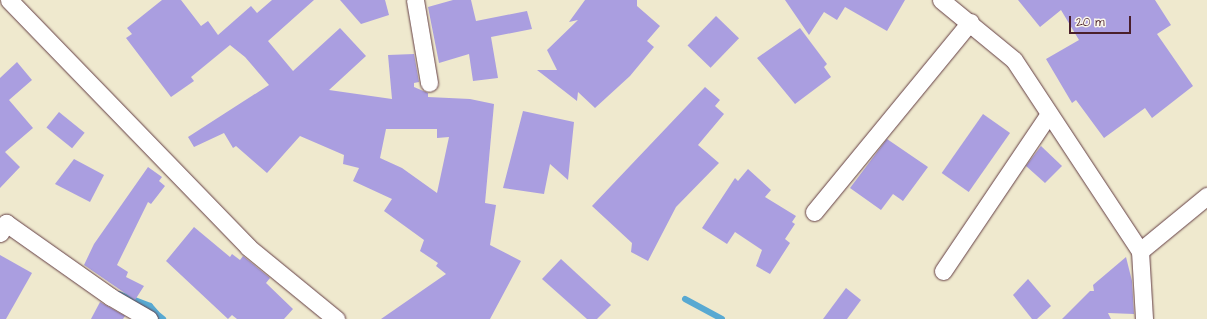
<!DOCTYPE html>
<html>
<head>
<meta charset="utf-8">
<style>
	body { margin:0 }
	#map { position:relative; width:1207px; height:319px; overflow:hidden; background:#efe9ce; font-family:"Architects Daughter",sans-serif }
	div>[style] { position:absolute }
	.stream>* { height:6px; margin:-3px; padding:0 3px; transform-origin:3px; border-radius:3px; background:#58a9d2 }
	.building>* { inset:0; background:#aa9ee0; transform-origin:0 0 }
	.roads { filter:drop-shadow(0 0 1px #633d43) drop-shadow(0 0 1px #633d43) }
	.street>* { height:17px; margin:-8.5px; padding:0 8.5px; transform-origin:8.5px; border-radius:8.5px; background:#fff }
	span { translate:-50% -50%; white-space:nowrap; text-align:center; line-height:1.15; -webkit-text-stroke:3px #fbf7ec; paint-order:stroke }
	.scale { position:absolute; left:1069px; top:16px; width:62px; height:18px; box-sizing:border-box; border:2px solid #4a1f2b; border-top:0; padding-left:5px; font-size:12px; line-height:14px; white-space:nowrap; color:#4a1f2b; -webkit-text-stroke:3px #fbf7ec; paint-order:stroke }
</style>
</head>
<body>
<div id="map">
	<div class="stream">
		<div style="left:119px;top:294px;width:33px;rotate:21deg"></div>
		<div style="left:150px;top:306px;width:9px;rotate:49deg"></div>
		<div style="left:685px;top:299px;width:42px;rotate:28.4deg"></div>
		<div style="left:157px;top:314px;width:8px;rotate:40deg"></div>
	</div>
	<div class="building">
		<div style="clip-path:polygon(evenodd,162px 0,181px 0,201px 26px,208px 21px,218px 35px,251px 6px,257px 13px,272px 0,314px 0,268px 41px,293px 71px,340px 28px,366px 56px,329px 90px,392px 99px,388px 55px,414px 54px,419px 82px,414px 83px,414px 87px,428px 93px,428px 97px,470px 99px,494px 104px,485px 203px,496px 205px,490px 245px,521px 261px,490px 319px,381px 319px,446px 274px,436px 266px,438px 263px,420px 251px,424px 240px,384px 211px,392px 199px,353px 181px,359px 168px,343px 164px,344px 155px,300px 136px,267px 173px,236px 146px,233px 148px,224px 133px,194px 147px,188px 137px,269px 85px,245px 57px,230px 45px,191px 77px,194px 81px,171px 97px,126px 38px,132px 34px,127px 28px,162px 0,386px 129px,437px 129px,437px 138px,449px 137px,437px 193px,402px 168px,380px 158px,386px 129px)"></div>
		<div style="clip-path:polygon(340px 0,385px 0,389px 15px,361px 24px)"></div>
		<div style="clip-path:polygon(453px 0,471px 0,476px 21px,527px 11px,532px 29px,491px 37px,498px 78px,473px 81px,469px 54px,439px 63px,428px 7px)"></div>
		<div style="clip-path:polygon(585px 0,637px 0,637px 6px,660px 26px,647px 41px,654px 47px,630px 76px,595px 108px,578px 92px,577px 101px,537px 70px,557px 70px,547px 50px,578px 20px,569px 22px)"></div>
		<div style="clip-path:polygon(785px 0,905px 0,887px 31px,845px 7px,837px 20px,824px 12px,809px 35px)"></div>
		<div style="clip-path:polygon(1018px 0,1155px 0,1171px 25px,1157px 34px,1193px 86px,1152px 118px,1145px 108px,1104px 138px,1076px 100px,1072px 103px,1046px 59px,1079px 40px,1061px 10px,1040px 27px)"></div>
		<div style="left:716px;top:16px;width:32px;height:41px;rotate:44deg"></div>
		<div style="clip-path:polygon(800px 28px,827px 64px,824px 67px,831px 77px,795px 104px,757px 58px)"></div>
		<div style="clip-path:polygon(17px 62px,32px 80px,9px 100px,33px 128px,5px 152px,20px 167px,0 188px,0 78px)"></div>
		<div style="clip-path:polygon(705px 87px,720px 100px,715px 106px,724px 114px,698px 145px,719px 163px,676px 207px,648px 261px,631px 252px,632px 243px,592px 206px)"></div>
		<div style="clip-path:polygon(523px 111px,574px 122px,568px 180px,550px 164px,544px 194px,503px 188px)"></div>
		<div style="left:59px;top:112px;width:33px;height:20px;rotate:39deg"></div>
		<div style="left:983px;top:114px;width:33px;height:72px;rotate:35deg"></div>
		<div style="clip-path:polygon(887px 139px,928px 167px,903px 201px,893px 194px,881px 210px,850px 188px)"></div>
		<div style="clip-path:polygon(1041px 146px,1062px 166px,1045px 183px,1026px 166px)"></div>
		<div style="clip-path:polygon(74px 159px,104px 175px,90px 202px,55px 184px)"></div>
		<div style="clip-path:polygon(148px 167px,162px 177px,159px 181px,165px 186px,151px 204px,148px 202px,117px 265px,128px 272px,126px 277px,144px 286px,135px 300px,84px 265px,94px 244px)"></div>
		<div style="clip-path:polygon(748px 169px,771px 190px,765px 197px,796px 216px,792px 222px,795px 224px,785px 239px,790px 243px,770px 274px,756px 266px,762px 250px,735px 232px,727px 244px,702px 228px,735px 178px,738px 181px)"></div>
		<div style="clip-path:polygon(194px 227px,230px 257px,232px 254px,240px 260px,243px 256px,270px 278px,266px 283px,293px 309px,284px 319px,237px 319px,232px 315px,228px 319px,166px 261px)"></div>
		<div style="clip-path:polygon(0 255px,32px 273px,6px 319px,0 319px)"></div>
		<div style="clip-path:polygon(1126px 257px,1132px 281px,1134px 314px,1108px 313px,1111px 319px,1062px 319px,1090px 291px,1094px 291px,1093px 285px)"></div>
		<div style="clip-path:polygon(561px 259px,611px 305px,597px 319px,587px 319px,542px 279px)"></div>
		<div style="clip-path:polygon(1028px 279px,1051px 306px,1037px 319px,1032px 319px,1013px 295px)"></div>
		<div style="clip-path:polygon(846px 288px,861px 300px,847px 319px,823px 319px)"></div>
		<div style="clip-path:polygon(100px 302px,125px 316px,123px 319px,91px 319px)"></div>
	</div>
	<div class="roads">
		<div class="street">
			<div style="left:9px;top:0;width:344px;rotate:45.9deg"></div>
			<div style="left:248px;top:247px;width:114px;rotate:39.3deg"></div>
			<div style="left:415px;top:0;width:84px;rotate:80.4deg"></div>
			<div style="left:941px;top:0;width:94px;rotate:39.4deg"></div>
			<div style="left:1014px;top:60px;width:229px;rotate:56.6deg"></div>
			<div style="left:1140px;top:251px;width:68px;rotate:86.6deg"></div>
			<div style="left:814px;top:212px;width:246px;rotate:-50.6deg"></div>
			<div style="left:0;top:233px;width:12px;rotate:-59deg"></div>
			<div style="left:6px;top:223px;width:128px;rotate:35.2deg"></div>
			<div style="left:111px;top:297px;width:44px;rotate:30.1deg"></div>
			<div style="left:1140px;top:251px;width:87px;rotate:-39.4deg"></div>
			<div style="left:943px;top:271px;width:189px;rotate:-56deg"></div>
		</div>
	</div>
	<div class="scale">20 m</div>
</div>
</body>
</html>
